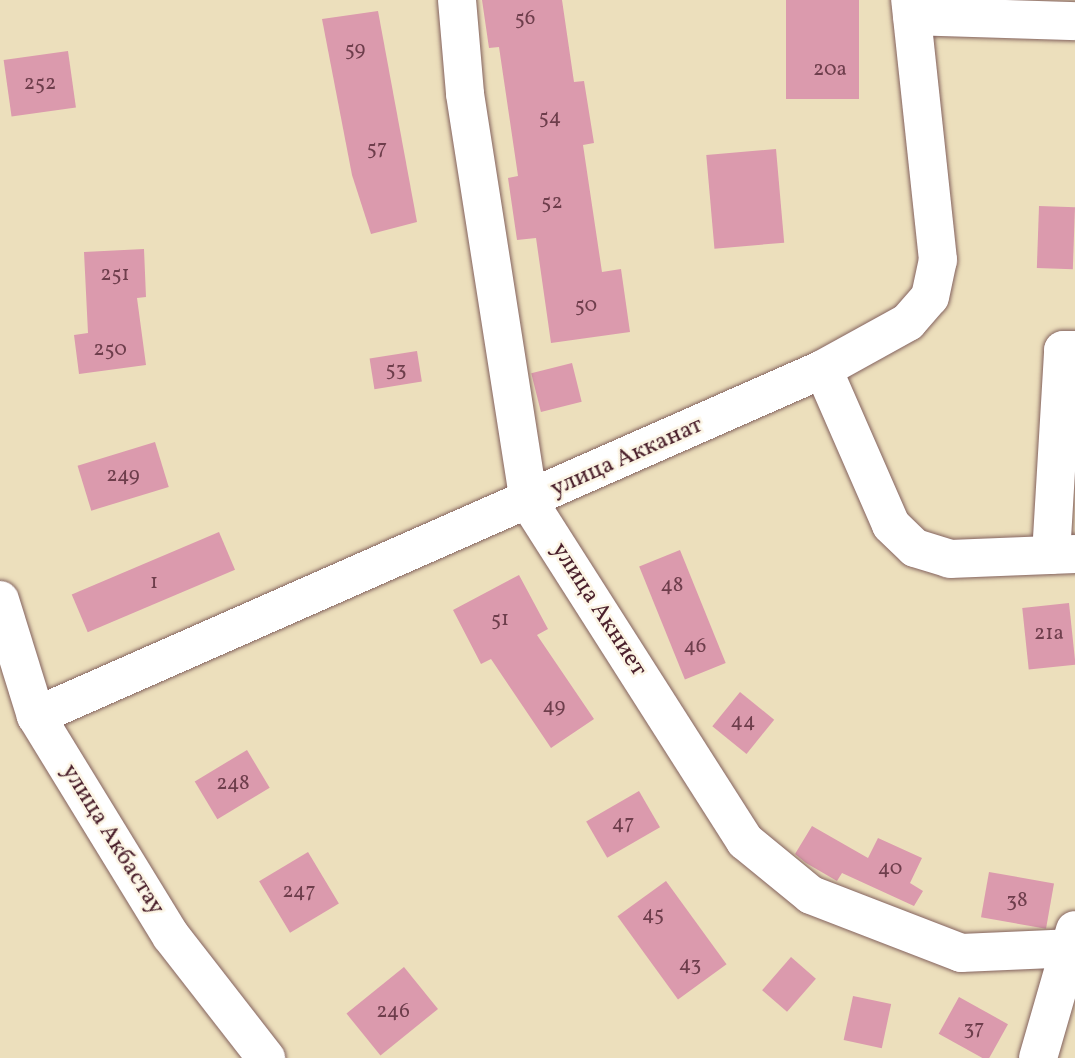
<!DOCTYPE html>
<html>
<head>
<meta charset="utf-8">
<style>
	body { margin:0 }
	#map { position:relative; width:1075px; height:1058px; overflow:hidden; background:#ecdfbc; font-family:Vollkorn,serif }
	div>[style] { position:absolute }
	.building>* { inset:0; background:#db9aad; transform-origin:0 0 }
	.roads { filter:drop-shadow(0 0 2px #83625e) drop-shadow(0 0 2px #83625e) }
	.minor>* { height:38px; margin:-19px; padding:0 19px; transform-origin:19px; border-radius:19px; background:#fff }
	span { translate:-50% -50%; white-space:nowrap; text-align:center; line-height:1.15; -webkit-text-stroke:5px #fcf5e5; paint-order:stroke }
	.number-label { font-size:21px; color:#6e3e4c }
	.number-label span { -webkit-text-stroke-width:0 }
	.street-label { font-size:24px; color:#4a1f2b }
</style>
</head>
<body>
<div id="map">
	<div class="building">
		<div style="clip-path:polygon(482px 0,562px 0,574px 82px,584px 81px,594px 143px,583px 145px,602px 272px,621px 269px,630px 332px,551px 343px,536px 238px,517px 240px,508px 178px,518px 176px,499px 47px,489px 48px)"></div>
		<div style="left:786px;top:0;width:73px;height:99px"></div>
		<div style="clip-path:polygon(378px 11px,417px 222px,371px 234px,352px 175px,322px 19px)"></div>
		<div style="left:68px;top:51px;width:57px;height:65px;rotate:82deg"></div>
		<div style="left:776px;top:149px;width:94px;height:70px;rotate:85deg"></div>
		<div style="left:1039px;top:206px;width:36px;height:62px;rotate:2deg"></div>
		<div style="clip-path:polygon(144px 249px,146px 297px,137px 298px,146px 365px,79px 374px,74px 335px,88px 333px,84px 252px)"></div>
		<div style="left:417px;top:351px;width:31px;height:48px;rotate:81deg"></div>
		<div style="left:572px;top:363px;width:40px;height:42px;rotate:76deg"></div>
		<div style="left:155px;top:442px;width:47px;height:81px;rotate:73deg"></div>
		<div style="left:219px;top:532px;width:41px;height:160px;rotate:67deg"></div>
		<div style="left:680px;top:550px;width:122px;height:44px;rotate:68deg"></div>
		<div style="clip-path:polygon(519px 575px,548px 629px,537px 635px,594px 719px,551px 748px,491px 659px,481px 664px,453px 610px)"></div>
		<div style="left:1069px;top:603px;width:62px;height:47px;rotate:84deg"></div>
		<div style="left:740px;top:692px;width:44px;height:44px;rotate:39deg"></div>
		<div style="left:247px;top:750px;width:44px;height:61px;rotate:59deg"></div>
		<div style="left:639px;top:791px;width:42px;height:61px;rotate:60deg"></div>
		<div style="clip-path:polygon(812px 826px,868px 858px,878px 838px,922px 858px,910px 883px,923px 891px,914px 906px,842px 873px,837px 881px,806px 863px,795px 854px)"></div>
		<div style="left:308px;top:852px;width:60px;height:57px;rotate:59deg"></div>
		<div style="left:989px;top:872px;width:66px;height:46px;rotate:10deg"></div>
		<div style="left:666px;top:881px;width:103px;height:60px;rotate:54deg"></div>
		<div style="left:791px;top:957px;width:33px;height:44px;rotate:41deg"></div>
		<div style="left:404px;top:967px;width:54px;height:74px;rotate:51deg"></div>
		<div style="left:853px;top:996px;width:39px;height:45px;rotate:12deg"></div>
		<div style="left:959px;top:997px;width:56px;height:42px;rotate:29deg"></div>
	</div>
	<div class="roads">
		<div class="minor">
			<div style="left:457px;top:0;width:94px;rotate:85.1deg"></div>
			<div style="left:465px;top:94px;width:413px;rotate:81.1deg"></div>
			<div style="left:529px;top:502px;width:402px;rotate:57.5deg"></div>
			<div style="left:745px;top:841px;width:85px;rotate:39.3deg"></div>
			<div style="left:811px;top:895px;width:161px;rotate:21.1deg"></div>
			<div style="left:961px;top:953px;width:114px;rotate:-2.5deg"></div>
			<div style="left:912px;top:16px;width:163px;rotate:1.8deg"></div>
			<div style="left:823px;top:369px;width:170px;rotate:66.4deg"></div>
			<div style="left:891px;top:525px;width:33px;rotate:44deg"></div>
			<div style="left:915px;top:548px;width:37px;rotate:17deg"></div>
			<div style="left:950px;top:559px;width:125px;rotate:-2.3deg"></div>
			<div style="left:1051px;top:555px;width:205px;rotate:-86.6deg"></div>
			<div style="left:1063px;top:350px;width:12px"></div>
			<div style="left:0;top:600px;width:121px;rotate:72.8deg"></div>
			<div style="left:36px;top:716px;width:258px;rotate:58.5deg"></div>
			<div style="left:171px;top:936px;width:155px;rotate:52.1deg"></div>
			<div style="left:36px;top:716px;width:860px;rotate:-23.79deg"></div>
			<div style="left:823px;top:369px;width:97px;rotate:-28.9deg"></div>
			<div style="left:908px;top:322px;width:33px;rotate:-49deg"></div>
			<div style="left:930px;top:297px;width:38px;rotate:-78deg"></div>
			<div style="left:938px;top:260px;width:262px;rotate:-96.1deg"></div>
			<div style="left:1038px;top:1058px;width:133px;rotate:-73.9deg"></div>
		</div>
	</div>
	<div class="number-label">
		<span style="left:525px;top:19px">56</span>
		<span style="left:355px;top:50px">59</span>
		<span style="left:830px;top:70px">20а</span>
		<span style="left:40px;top:84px">252</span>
		<span style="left:550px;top:118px">54</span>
		<span style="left:377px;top:149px">57</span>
		<span style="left:552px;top:203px">52</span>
		<span style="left:115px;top:275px">251</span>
		<span style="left:586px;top:306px">50</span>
		<span style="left:110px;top:350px">250</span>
		<span style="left:396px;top:370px">53</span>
		<span style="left:123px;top:476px">249</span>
		<span style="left:154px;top:583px">1</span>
		<span style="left:672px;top:586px">48</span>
		<span style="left:500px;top:620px">51</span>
		<span style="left:1049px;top:634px">21а</span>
		<span style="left:695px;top:647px">46</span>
		<span style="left:554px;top:707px">49</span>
		<span style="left:743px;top:722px">44</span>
		<span style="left:233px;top:784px">248</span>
		<span style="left:623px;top:824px">47</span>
		<span style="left:890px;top:869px">40</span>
		<span style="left:299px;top:892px">247</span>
		<span style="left:1017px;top:901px">38</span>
		<span style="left:653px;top:915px">45</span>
		<span style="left:690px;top:965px">43</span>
		<span style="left:393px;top:1012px">246</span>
		<span style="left:974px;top:1029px">37</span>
	</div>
	<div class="street-label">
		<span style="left:627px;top:458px;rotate:-24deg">улица Акканат</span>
		<span style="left:598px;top:610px;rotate:57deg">улица Акниет</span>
		<span style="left:112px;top:840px;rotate:58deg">улица Акбастау</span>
	</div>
</div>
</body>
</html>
